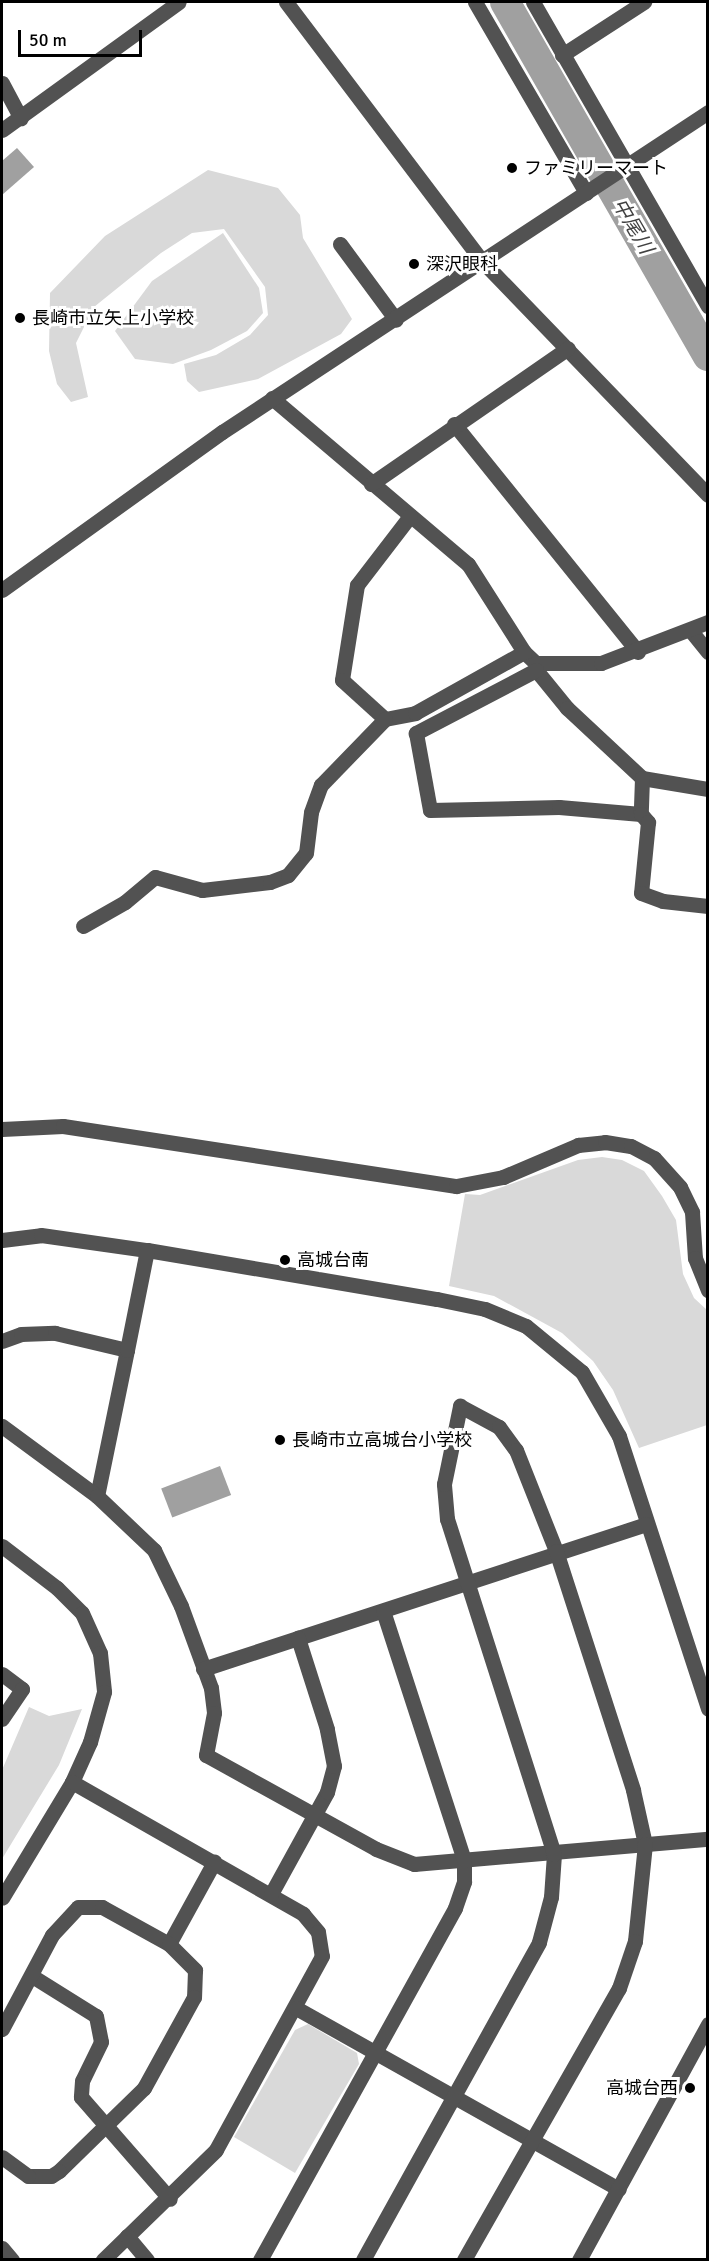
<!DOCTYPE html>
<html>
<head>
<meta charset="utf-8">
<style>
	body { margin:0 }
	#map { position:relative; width:709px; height:2261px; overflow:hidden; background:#fff; font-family:Signika,"Noto Sans JP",sans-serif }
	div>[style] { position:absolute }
	.green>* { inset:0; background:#d9d9d9 }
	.water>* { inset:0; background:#a0a0a0; transform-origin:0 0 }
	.river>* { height:30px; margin:-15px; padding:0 15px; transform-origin:15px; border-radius:15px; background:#a0a0a0 }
	.minor>* { height:15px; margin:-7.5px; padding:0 7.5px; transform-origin:7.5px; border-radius:7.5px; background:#525252 }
	.dots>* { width:16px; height:16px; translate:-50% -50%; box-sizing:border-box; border:3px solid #fff; border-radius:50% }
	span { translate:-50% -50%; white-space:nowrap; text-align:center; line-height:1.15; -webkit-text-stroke:6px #fff; paint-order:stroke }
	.poi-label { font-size:18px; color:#000 }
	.left { translate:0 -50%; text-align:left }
	.right { translate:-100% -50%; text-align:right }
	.water-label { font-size:20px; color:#414141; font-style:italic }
	.frame { position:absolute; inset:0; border:3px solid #000; pointer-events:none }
	.scale { position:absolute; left:18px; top:30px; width:124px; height:27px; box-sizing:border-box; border:3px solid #000; border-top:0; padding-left:8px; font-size:18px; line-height:21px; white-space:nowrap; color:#000; -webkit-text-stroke:4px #fff; paint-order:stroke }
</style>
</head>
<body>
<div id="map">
	<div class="green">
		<div style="clip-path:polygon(208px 170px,278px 188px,300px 215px,303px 238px,352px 319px,341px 334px,258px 379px,199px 392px,187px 381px,184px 364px,216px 355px,250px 335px,268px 315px,265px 287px,224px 229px,192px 233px,161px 253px,94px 307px,76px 343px,88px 397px,71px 402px,57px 384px,49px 351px,50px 293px,105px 236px)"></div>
		<div style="clip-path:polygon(223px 233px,259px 288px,263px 313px,247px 331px,211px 350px,173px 364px,135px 359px,115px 331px,152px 281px)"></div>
		<div style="clip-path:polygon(602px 1157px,622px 1160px,644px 1171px,662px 1196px,676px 1220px,683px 1274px,694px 1298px,707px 1310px,707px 1425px,639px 1448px,613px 1390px,593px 1361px,562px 1333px,494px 1296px,449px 1286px,465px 1194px,480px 1195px,578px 1160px)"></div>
		<div style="clip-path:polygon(29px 1707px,49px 1716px,82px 1709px,59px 1765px,2px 1859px,2px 1770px)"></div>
		<div style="clip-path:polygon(308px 2024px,357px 2053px,359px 2064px,295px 2173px,234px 2137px,295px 2030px)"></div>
	</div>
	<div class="water">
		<div style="clip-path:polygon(17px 148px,34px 167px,2px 195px,2px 161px)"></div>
		<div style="left:220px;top:1466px;width:31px;height:63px;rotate:69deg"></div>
	</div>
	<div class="river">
		<div style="left:505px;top:2px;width:408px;rotate:60.2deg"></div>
	</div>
	<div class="minor">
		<div style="left:286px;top:2px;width:325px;rotate:52.9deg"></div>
		<div style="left:482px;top:261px;width:325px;rotate:46deg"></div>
		<div style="left:475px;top:2px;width:221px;rotate:59.8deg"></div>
		<div style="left:533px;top:2px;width:351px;rotate:60.1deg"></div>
		<div style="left:562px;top:55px;width:98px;rotate:-32.9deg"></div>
		<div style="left:2px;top:83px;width:40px;rotate:62deg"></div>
		<div style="left:2px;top:130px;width:218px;rotate:-35.9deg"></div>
		<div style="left:340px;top:244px;width:94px;rotate:53.6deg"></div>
		<div style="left:272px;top:398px;width:257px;rotate:40.3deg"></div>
		<div style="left:468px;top:564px;width:104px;rotate:57.5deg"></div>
		<div style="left:524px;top:652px;width:16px;rotate:43deg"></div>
		<div style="left:536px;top:663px;width:7px;rotate:90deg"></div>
		<div style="left:536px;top:670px;width:49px;rotate:50.8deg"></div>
		<div style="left:567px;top:708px;width:103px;rotate:43deg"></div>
		<div style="left:642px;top:778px;width:67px;rotate:9.5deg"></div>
		<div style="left:454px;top:424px;width:293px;rotate:51.1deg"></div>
		<div style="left:371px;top:484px;width:239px;rotate:-34.6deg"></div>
		<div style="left:410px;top:516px;width:87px;rotate:127.5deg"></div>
		<div style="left:357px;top:585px;width:96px;rotate:99deg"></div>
		<div style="left:342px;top:680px;width:58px;rotate:42.2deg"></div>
		<div style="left:385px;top:719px;width:31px;rotate:-11deg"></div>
		<div style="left:415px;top:713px;width:125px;rotate:-29.2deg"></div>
		<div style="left:2px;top:590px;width:271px;rotate:-35.7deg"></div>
		<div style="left:222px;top:432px;width:582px;rotate:-33.36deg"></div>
		<div style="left:691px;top:631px;width:27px;rotate:51deg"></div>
		<div style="left:536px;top:663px;width:65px"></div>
		<div style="left:601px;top:663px;width:115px;rotate:-21deg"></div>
		<div style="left:536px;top:670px;width:136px;rotate:152.3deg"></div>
		<div style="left:416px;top:733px;width:78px;rotate:79.7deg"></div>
		<div style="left:430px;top:810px;width:129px;rotate:-1.3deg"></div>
		<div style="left:559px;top:807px;width:82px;rotate:4.9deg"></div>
		<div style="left:642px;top:778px;width:36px;rotate:92deg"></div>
		<div style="left:641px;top:814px;width:11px;rotate:49deg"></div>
		<div style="left:648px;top:822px;width:71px;rotate:95.6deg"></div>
		<div style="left:641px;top:893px;width:23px;rotate:20deg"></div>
		<div style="left:663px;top:901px;width:45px;rotate:6.3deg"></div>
		<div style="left:83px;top:926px;width:48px;rotate:-29.7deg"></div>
		<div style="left:125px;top:902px;width:39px;rotate:-40deg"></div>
		<div style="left:155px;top:877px;width:49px;rotate:15.5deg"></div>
		<div style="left:202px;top:890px;width:68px;rotate:-6.7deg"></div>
		<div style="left:270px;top:882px;width:19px;rotate:-21deg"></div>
		<div style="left:288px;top:875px;width:28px;rotate:-51deg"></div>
		<div style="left:306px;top:853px;width:41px;rotate:-83deg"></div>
		<div style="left:311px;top:812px;width:29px;rotate:-70deg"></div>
		<div style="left:321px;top:785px;width:92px;rotate:-45.9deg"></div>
		<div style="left:2px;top:1129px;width:61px;rotate:-2.8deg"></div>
		<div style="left:63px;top:1126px;width:398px;rotate:8.7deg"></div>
		<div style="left:456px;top:1186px;width:48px;rotate:-10.8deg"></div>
		<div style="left:503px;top:1177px;width:82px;rotate:-23.1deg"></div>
		<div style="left:578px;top:1145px;width:27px;rotate:-6deg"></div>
		<div style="left:605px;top:1142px;width:26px;rotate:9deg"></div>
		<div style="left:631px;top:1146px;width:26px;rotate:28deg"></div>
		<div style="left:654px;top:1158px;width:39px;rotate:48deg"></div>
		<div style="left:680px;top:1187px;width:28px;rotate:64deg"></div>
		<div style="left:692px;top:1212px;width:46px;rotate:86.3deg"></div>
		<div style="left:695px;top:1258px;width:35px;rotate:68deg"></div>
		<div style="left:2px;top:1240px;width:39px;rotate:-7deg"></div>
		<div style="left:41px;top:1235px;width:107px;rotate:8.1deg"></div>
		<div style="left:147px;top:1250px;width:294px;rotate:9.6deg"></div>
		<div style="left:437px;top:1299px;width:49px;rotate:11.8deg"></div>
		<div style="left:485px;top:1309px;width:44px;rotate:22.5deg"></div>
		<div style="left:526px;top:1326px;width:72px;rotate:39.4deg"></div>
		<div style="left:582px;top:1372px;width:74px;rotate:60deg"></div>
		<div style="left:619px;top:1436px;width:287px;rotate:71.9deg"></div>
		<div style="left:2px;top:1341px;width:20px;rotate:-20deg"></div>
		<div style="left:21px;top:1334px;width:34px;rotate:-2deg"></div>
		<div style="left:55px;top:1333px;width:74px;rotate:13.3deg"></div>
		<div style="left:127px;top:1350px;width:149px;rotate:101.6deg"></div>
		<div style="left:127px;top:1350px;width:102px;rotate:-78.7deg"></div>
		<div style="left:2px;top:1426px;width:118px;rotate:36.4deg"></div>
		<div style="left:97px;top:1496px;width:79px;rotate:43.5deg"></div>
		<div style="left:154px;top:1550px;width:62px;rotate:64.3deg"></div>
		<div style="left:181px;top:1606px;width:87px;rotate:69.9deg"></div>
		<div style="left:211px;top:1688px;width:25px;rotate:83deg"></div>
		<div style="left:214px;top:1713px;width:43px;rotate:100.8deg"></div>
		<div style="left:206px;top:1755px;width:194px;rotate:28.9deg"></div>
		<div style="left:376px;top:1849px;width:41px;rotate:21.5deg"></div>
		<div style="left:414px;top:1864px;width:295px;rotate:-4.9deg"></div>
		<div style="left:2px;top:1546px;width:69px;rotate:37.4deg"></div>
		<div style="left:57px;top:1588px;width:35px;rotate:45deg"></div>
		<div style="left:82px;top:1613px;width:44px;rotate:65.8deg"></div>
		<div style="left:100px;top:1653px;width:39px;rotate:84deg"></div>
		<div style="left:104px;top:1692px;width:52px;rotate:105.6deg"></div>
		<div style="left:90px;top:1742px;width:44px;rotate:114.2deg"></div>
		<div style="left:72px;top:1782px;width:135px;rotate:121.1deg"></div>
		<div style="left:203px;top:1669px;width:466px;rotate:-18.1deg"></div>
		<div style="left:2px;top:1674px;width:25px;rotate:37deg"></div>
		<div style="left:22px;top:1689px;width:36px;rotate:124deg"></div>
		<div style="left:72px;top:1782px;width:266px;rotate:29.7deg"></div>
		<div style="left:303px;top:1914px;width:23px;rotate:50deg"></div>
		<div style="left:318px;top:1932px;width:24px;rotate:81deg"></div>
		<div style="left:322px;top:1956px;width:221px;rotate:118.7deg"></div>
		<div style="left:216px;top:2150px;width:158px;rotate:135.8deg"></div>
		<div style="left:271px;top:1894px;width:116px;rotate:-61.2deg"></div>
		<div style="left:327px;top:1792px;width:27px;rotate:-75deg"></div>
		<div style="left:334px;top:1766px;width:38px;rotate:-101deg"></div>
		<div style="left:327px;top:1729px;width:96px;rotate:-107.7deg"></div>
		<div style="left:169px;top:1944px;width:94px;rotate:-61.2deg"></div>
		<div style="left:32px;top:1976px;width:75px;rotate:32deg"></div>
		<div style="left:96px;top:2016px;width:26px;rotate:79deg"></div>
		<div style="left:101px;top:2042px;width:43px;rotate:116deg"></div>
		<div style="left:82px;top:2081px;width:16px;rotate:94deg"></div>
		<div style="left:81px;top:2097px;width:135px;rotate:48.9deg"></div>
		<div style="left:296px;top:2008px;width:370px;rotate:29.3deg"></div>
		<div style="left:2px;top:2029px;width:106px;rotate:-62deg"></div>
		<div style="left:52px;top:1935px;width:38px;rotate:-47deg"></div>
		<div style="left:78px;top:1907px;width:24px"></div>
		<div style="left:102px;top:1907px;width:77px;rotate:28.9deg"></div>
		<div style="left:169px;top:1944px;width:37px;rotate:45deg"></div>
		<div style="left:195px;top:1970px;width:27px;rotate:92deg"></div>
		<div style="left:194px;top:1997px;width:104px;rotate:118.8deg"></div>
		<div style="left:144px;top:2088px;width:119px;rotate:135.7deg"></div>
		<div style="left:59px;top:2171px;width:9px;rotate:148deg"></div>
		<div style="left:51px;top:2176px;width:23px;rotate:180deg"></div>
		<div style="left:28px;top:2176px;width:32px;rotate:-144deg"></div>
		<div style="left:127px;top:2236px;width:31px;rotate:50deg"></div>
		<div style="left:2px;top:2248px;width:16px;rotate:50deg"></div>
		<div style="left:260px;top:2260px;width:402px;rotate:-61deg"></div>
		<div style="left:455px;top:1908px;width:28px;rotate:-71deg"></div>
		<div style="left:464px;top:1882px;width:22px;rotate:-90deg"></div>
		<div style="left:464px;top:1860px;width:262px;rotate:-108deg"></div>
		<div style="left:363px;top:2260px;width:363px;rotate:-61deg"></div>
		<div style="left:539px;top:1942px;width:47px;rotate:-75.1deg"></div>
		<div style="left:551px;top:1897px;width:43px;rotate:-86deg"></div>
		<div style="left:554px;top:1854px;width:352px;rotate:-107.7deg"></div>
		<div style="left:447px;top:1519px;width:35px;rotate:-95deg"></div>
		<div style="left:444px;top:1484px;width:80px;rotate:-78.4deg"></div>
		<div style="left:460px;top:1406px;width:44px;rotate:28.3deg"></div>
		<div style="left:499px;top:1427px;width:29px;rotate:54deg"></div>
		<div style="left:516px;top:1450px;width:109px;rotate:68.4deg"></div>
		<div style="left:556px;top:1551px;width:251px;rotate:72.1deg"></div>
		<div style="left:633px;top:1790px;width:55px;rotate:77.5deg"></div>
		<div style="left:645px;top:1844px;width:98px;rotate:95.9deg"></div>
		<div style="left:635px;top:1941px;width:50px;rotate:108.8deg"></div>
		<div style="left:619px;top:1988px;width:313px;rotate:119.7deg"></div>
		<div style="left:579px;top:2260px;width:269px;rotate:-61.3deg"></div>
	</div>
	<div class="dots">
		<div style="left:512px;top:168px;background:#000"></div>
		<div style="left:414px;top:264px;background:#000"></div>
		<div style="left:20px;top:318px;background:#000"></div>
		<div style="left:285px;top:1260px;background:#000"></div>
		<div style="left:280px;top:1440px;background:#000"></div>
		<div style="left:690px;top:2088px;background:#000"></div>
	</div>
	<div class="poi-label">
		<span class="left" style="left:524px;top:168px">ファミリーマート</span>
		<span class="left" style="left:426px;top:264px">深沢眼科</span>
		<span class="left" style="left:32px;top:318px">長崎市立矢上小学校</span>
		<span class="left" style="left:297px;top:1260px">高城台南</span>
		<span class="left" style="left:292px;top:1440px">長崎市立高城台小学校</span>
		<span class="right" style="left:678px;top:2088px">高城台西</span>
	</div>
	<div class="water-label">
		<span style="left:633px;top:226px;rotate:60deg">中尾川</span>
	</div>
	<div class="frame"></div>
	<div class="scale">50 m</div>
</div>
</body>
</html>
